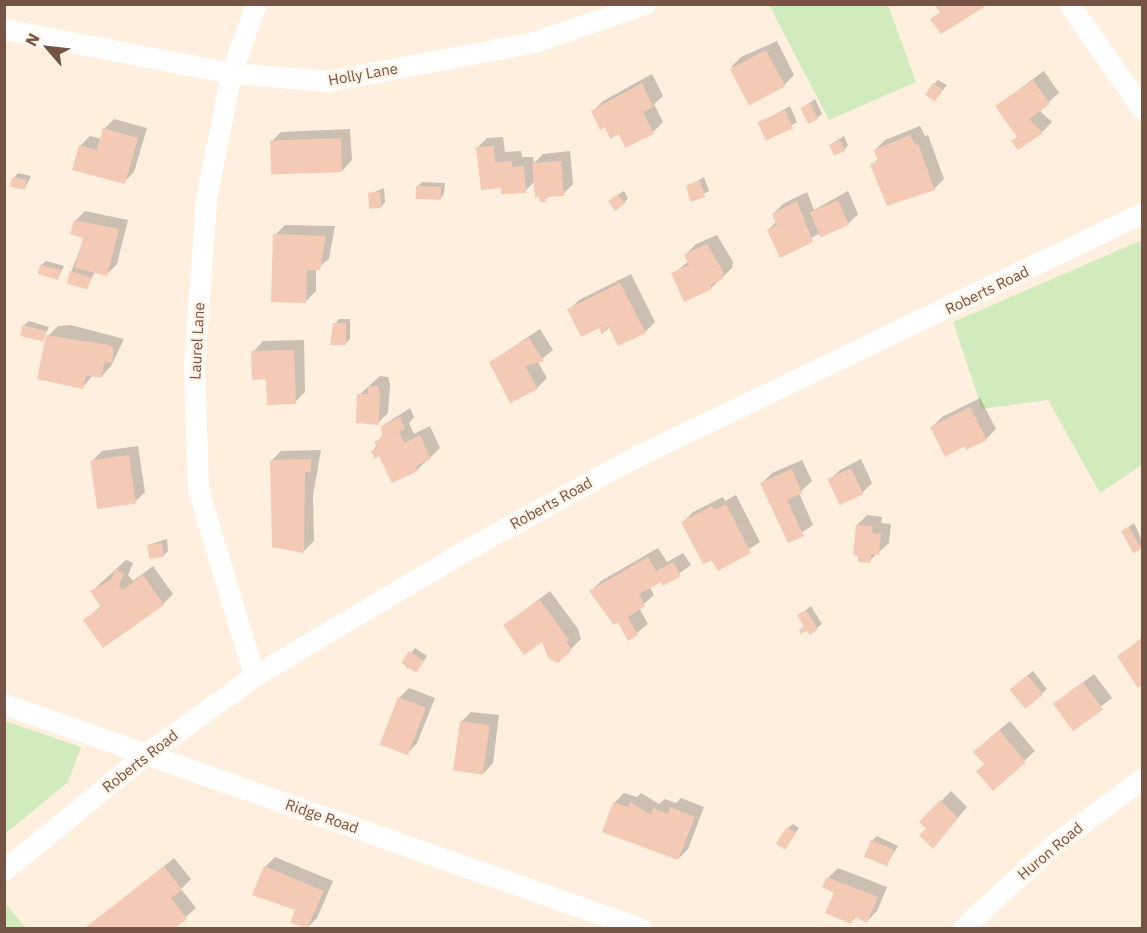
<!DOCTYPE html>
<html>
<head>
<meta charset="utf-8">
<style>
	body { margin:0 }
	#map { position:relative; width:1147px; height:933px; overflow:hidden; background:#feefde; font-family:"IBM Plex Sans",sans-serif }
	div>[style] { position:absolute }
	.green>* { inset:0; background:#d2ebbc }
	.shadow>* { inset:0; background:#0003; transform-origin:0 0 }
	.building>* { inset:0; background:#f5cab4; transform-origin:0 0 }
	.street>* { height:21px; margin:-10.5px; padding:0 10.5px; transform-origin:10.5px; border-radius:10.5px; background:#fff }
	span { translate:-50% -50%; white-space:nowrap; text-align:center; line-height:1.15; -webkit-text-stroke:4.5px #fff3e6; paint-order:stroke }
	.street-label { font-size:15px; color:#755345 }
	.frame { position:absolute; inset:0; border:6px solid #755345; pointer-events:none }
	.north { position:absolute; left:18px; top:18px; width:60px; height:60px; -webkit-text-stroke:4px #fff3e6; paint-order:stroke; rotate:298deg; font-size:16px; font-weight:700; line-height:24px; text-align:center; color:#755345 }
	.north::after { content:''; display:block; margin:auto; width:21px; height:27px; background:#755345; clip-path:polygon(50% 0,100% 100%,50% 72%,0 100%) }
</style>
</head>
<body>
<div id="map">
	<div class="green">
		<div style="clip-path:polygon(769px 5px,888px 5px,916px 82px,829px 120px)"></div>
		<div style="clip-path:polygon(1142px 240px,1142px 465px,1100px 493px,1048px 400px,982px 409px,953px 322px)"></div>
		<div style="clip-path:polygon(5px 721px,81px 747px,68px 782px,5px 834px)"></div>
		<div style="clip-path:polygon(5px 903px,26px 928px,5px 928px)"></div>
	</div>
	<div class="shadow">
		<div style="clip-path:polygon(777px 41px,794px 75px,784px 85px,731px 67px,741px 57px)"></div>
		<div style="clip-path:polygon(1044px 71px,1059px 93px,1039px 110px,1052px 122px,1042px 132px,1018px 136px,997px 106px)"></div>
		<div style="clip-path:polygon(652px 74px,663px 96px,654px 104px,663px 122px,653px 132px,626px 146px,619px 132px,605px 125px,593px 111px,603px 101px)"></div>
		<div style="clip-path:polygon(938px 80px,947px 85px,936px 99px,934px 84px)"></div>
		<div style="clip-path:polygon(815px 99px,822px 114px,817px 118px,802px 108px)"></div>
		<div style="clip-path:polygon(790px 106px,797px 122px,767px 140px,760px 123px)"></div>
		<div style="clip-path:polygon(114px 119px,147px 128px,134px 172px,124px 182px,80px 146px,90px 136px,102px 139px,104px 129px)"></div>
		<div style="clip-path:polygon(920px 126px,925px 136px,928px 135px,944px 179px,934px 189px,872px 165px,879px 158px,875px 150px,885px 140px)"></div>
		<div style="clip-path:polygon(350px 129px,352px 160px,342px 171px,271px 142px,281px 132px)"></div>
		<div style="clip-path:polygon(844px 136px,848px 145px,844px 150px,830px 145px)"></div>
		<div style="clip-path:polygon(503px 137px,505px 152px,521px 151px,522px 157px,533px 157px,534px 163px,543px 154px,570px 151px,573px 184px,563px 194px,550px 195px,545px 200px,535px 181px,525px 191px,502px 186px,477px 148px,487px 138px)"></div>
		<div style="clip-path:polygon(18px 173px,31px 176px,25px 188px,14px 178px)"></div>
		<div style="clip-path:polygon(704px 177px,709px 191px,693px 199px,688px 187px)"></div>
		<div style="clip-path:polygon(422px 182px,445px 183px,444px 194px,440px 199px,417px 187px)"></div>
		<div style="clip-path:polygon(384px 188px,385px 202px,381px 207px,370px 194px)"></div>
		<div style="clip-path:polygon(624px 191px,628px 198px,624px 203px,614px 197px)"></div>
		<div style="clip-path:polygon(848px 191px,858px 214px,848px 224px,820px 233px,781px 256px,768px 230px,777px 221px,773px 214px,783px 204px,807px 192px,814px 210px)"></div>
		<div style="clip-path:polygon(85px 211px,128px 220px,117px 264px,107px 274px,95px 272px,87px 287px,71px 272px,85px 237px,75px 221px)"></div>
		<div style="clip-path:polygon(285px 225px,335px 226px,329px 259px,316px 269px,316px 291px,306px 301px,275px 235px)"></div>
		<div style="clip-path:polygon(717px 235px,733px 262px,732px 268px,711px 288px,673px 274px,689px 261px,686px 254px,696px 244px)"></div>
		<div style="clip-path:polygon(46px 261px,64px 266px,58px 278px,41px 265px)"></div>
		<div style="clip-path:polygon(631px 274px,655px 322px,645px 332px,610px 327px,603px 333px,600px 326px,569px 310px,579px 300px)"></div>
		<div style="clip-path:polygon(339px 319px,350px 319px,350px 339px,345px 344px,335px 324px)"></div>
		<div style="clip-path:polygon(29px 321px,49px 327px,42px 341px,24px 325px)"></div>
		<div style="clip-path:polygon(71px 325px,124px 339px,111px 366px,101px 377px,93px 375px,83px 387px,48px 336px,58px 326px)"></div>
		<div style="clip-path:polygon(540px 329px,553px 350px,538px 362px,547px 378px,537px 388px,491px 362px)"></div>
		<div style="clip-path:polygon(304px 340px,305px 392px,295px 402px,268px 378px,253px 352px,263px 341px)"></div>
		<div style="clip-path:polygon(380px 376px,388px 377px,390px 384px,388px 413px,378px 423px,359px 395px)"></div>
		<div style="clip-path:polygon(980px 398px,996px 429px,986px 439px,932px 427px,942px 417px)"></div>
		<div style="clip-path:polygon(410px 408px,414px 417px,409px 423px,414px 434px,430px 426px,440px 448px,417px 470px,373px 451px,383px 434px,382px 426px)"></div>
		<div style="clip-path:polygon(138px 446px,145px 492px,135px 502px,92px 461px,102px 451px)"></div>
		<div style="clip-path:polygon(321px 450px,313px 496px,314px 541px,304px 551px,271px 461px,281px 451px)"></div>
		<div style="clip-path:polygon(861px 459px,872px 483px,862px 493px,829px 480px,840px 470px)"></div>
		<div style="clip-path:polygon(802px 460px,812px 481px,799px 493px,813px 525px,789px 541px,762px 483px,772px 473px)"></div>
		<div style="clip-path:polygon(736px 495px,760px 542px,718px 569px,683px 522px,693px 512px,723px 497px,725px 501px)"></div>
		<div style="clip-path:polygon(867px 515px,882px 517px,881px 523px,891px 524px,889px 543px,869px 561px,857px 525px)"></div>
		<div style="clip-path:polygon(1134px 523px,1142px 540px,1140px 548px,1123px 531px)"></div>
		<div style="clip-path:polygon(167px 539px,168px 551px,163px 556px,148px 545px)"></div>
		<div style="clip-path:polygon(658px 548px,667px 562px,683px 553px,691px 565px,664px 584px,661px 580px,649px 586px,654px 595px,639px 608px,648px 624px,629px 639px,618px 620px,591px 591px,601px 581px)"></div>
		<div style="clip-path:polygon(126px 560px,133px 563px,128px 575px,133px 581px,153px 566px,173px 594px,163px 604px,85px 620px,102px 605px,92px 591px)"></div>
		<div style="clip-path:polygon(550px 591px,578px 629px,581px 639px,558px 662px,542px 639px,505px 625px)"></div>
		<div style="clip-path:polygon(811px 606px,822px 624px,817px 628px,801px 630px,805px 626px,798px 616px)"></div>
		<div style="clip-path:polygon(1142px 638px,1142px 683px,1139px 685px,1119px 656px)"></div>
		<div style="clip-path:polygon(415px 648px,427px 656px,421px 665px,407px 668px,403px 663px)"></div>
		<div style="clip-path:polygon(1033px 671px,1047px 689px,1026px 707px,1016px 685px)"></div>
		<div style="left:1094px;top:674px;width:30px;height:49px;rotate:53deg"></div>
		<div style="clip-path:polygon(409px 688px,435px 698px,417px 743px,407px 754px,399px 698px)"></div>
		<div style="clip-path:polygon(471px 712px,499px 715px,493px 763px,483px 774px,461px 722px)"></div>
		<div style="clip-path:polygon(1010px 721px,1035px 751px,993px 789px,985px 764px,985px 742px)"></div>
		<div style="clip-path:polygon(951px 791px,967px 807px,933px 847px,928px 829px,921px 822px)"></div>
		<div style="clip-path:polygon(624px 793px,637px 797px,641px 793px,659px 804px,665px 799px,676px 803px,681px 798px,704px 807px,688px 849px,678px 859px,614px 803px)"></div>
		<div style="clip-path:polygon(793px 824px,799px 828px,785px 847px,788px 828px)"></div>
		<div style="clip-path:polygon(877px 836px,898px 846px,886px 865px,872px 841px)"></div>
		<div style="clip-path:polygon(275px 857px,333px 881px,317px 918px,307px 928px,297px 909px,265px 867px)"></div>
		<div style="clip-path:polygon(174px 858px,191px 879px,181px 889px,196px 908px,173px 928px,89px 928px)"></div>
		<div style="clip-path:polygon(838px 868px,887px 887px,877px 911px,867px 921px,857px 916px,850px 923px,828px 878px)"></div>
	</div>
	<div class="building">
		<div style="clip-path:polygon(934px 4px,982px 4px,984px 7px,941px 34px,930px 19px,940px 12px)"></div>
		<div style="left:766px;top:50px;width:41px;height:41px;rotate:62deg"></div>
		<div style="clip-path:polygon(1033px 80px,1050px 104px,1029px 119px,1043px 133px,1018px 150px,1011px 141px,1017px 137px,995px 106px)"></div>
		<div style="clip-path:polygon(642px 83px,653px 107px,643px 112px,654px 134px,625px 148px,619px 134px,610px 139px,605px 127px,600px 130px,591px 111px)"></div>
		<div style="left:933px;top:83px;width:12px;height:14px;rotate:35deg"></div>
		<div style="left:810px;top:103px;width:18px;height:11px;rotate:63deg"></div>
		<div style="left:785px;top:110px;width:20px;height:30px;rotate:66deg"></div>
		<div style="clip-path:polygon(103px 128px,138px 138px,125px 184px,72px 170px,79px 145px,97px 150px)"></div>
		<div style="clip-path:polygon(910px 135px,915px 145px,918px 144px,935px 190px,887px 206px,870px 164px,878px 161px,874px 150px)"></div>
		<div style="left:341px;top:138px;width:34px;height:71px;rotate:88deg"></div>
		<div style="left:840px;top:140px;width:12px;height:12px;rotate:66deg"></div>
		<div style="clip-path:polygon(494px 146px,495px 162px,512px 161px,512px 167px,524px 166px,526px 193px,501px 194px,501px 188px,481px 190px,476px 147px)"></div>
		<div style="clip-path:polygon(561px 161px,564px 196px,546px 197px,546px 202px,540px 202px,539px 197px,535px 198px,532px 163px)"></div>
		<div style="left:12px;top:177px;width:15px;height:10px;rotate:11deg"></div>
		<div style="left:700px;top:181px;width:17px;height:15px;rotate:73deg"></div>
		<div style="left:416px;top:186px;width:25px;height:13px;rotate:2deg"></div>
		<div style="left:380px;top:192px;width:16px;height:12px;rotate:86deg"></div>
		<div style="left:618px;top:194px;width:12px;height:12px;rotate:55deg"></div>
		<div style="left:838px;top:200px;width:27px;height:31px;rotate:66deg"></div>
		<div style="clip-path:polygon(797px 201px,813px 242px,780px 258px,767px 230px,777px 225px,772px 214px)"></div>
		<div style="clip-path:polygon(74px 220px,119px 229px,107px 276px,75px 268px,83px 238px,70px 234px)"></div>
		<div style="clip-path:polygon(273px 234px,326px 236px,320px 270px,307px 270px,306px 303px,271px 302px)"></div>
		<div style="clip-path:polygon(707px 244px,724px 273px,721px 275px,723px 279px,710px 285px,712px 289px,684px 302px,671px 273px,689px 265px,684px 254px)"></div>
		<div style="clip-path:polygon(40px 265px,61px 270px,58px 280px,38px 274px)"></div>
		<div style="left:70px;top:271px;width:22px;height:13px;rotate:16deg"></div>
		<div style="clip-path:polygon(620px 283px,646px 333px,618px 346px,608px 326px,602px 335px,599px 328px,581px 337px,567px 309px)"></div>
		<div style="clip-path:polygon(333px 323px,346px 323px,346px 345px,330px 345px)"></div>
		<div style="left:23px;top:325px;width:24px;height:11px;rotate:15deg"></div>
		<div style="clip-path:polygon(46px 335px,109px 345px,114px 349px,112px 363px,105px 361px,101px 378px,86px 375px,83px 389px,37px 379px)"></div>
		<div style="clip-path:polygon(529px 338px,544px 361px,525px 366px,538px 389px,510px 403px,489px 362px)"></div>
		<div style="clip-path:polygon(294px 350px,296px 404px,267px 405px,266px 379px,252px 380px,251px 351px)"></div>
		<div style="clip-path:polygon(368px 386px,378px 386px,380px 395px,379px 425px,356px 423px,357px 394px,368px 394px)"></div>
		<div style="clip-path:polygon(970px 407px,987px 440px,966px 450px,965px 446px,945px 457px,930px 427px)"></div>
		<div style="clip-path:polygon(400px 417px,405px 429px,399px 432px,404px 443px,420px 435px,431px 459px,416px 466px,418px 471px,392px 483px,379px 456px,375px 459px,371px 451px,377px 448px,374px 442px,382px 438px,381px 426px)"></div>
		<div style="left:129px;top:455px;width:49px;height:39px;rotate:82deg"></div>
		<div style="clip-path:polygon(311px 459px,311px 472px,305px 472px,304px 553px,272px 547px,270px 460px)"></div>
		<div style="left:851px;top:468px;width:29px;height:26px;rotate:65deg"></div>
		<div style="clip-path:polygon(792px 469px,802px 493px,787px 500px,804px 536px,788px 543px,760px 483px)"></div>
		<div style="clip-path:polygon(726px 504px,751px 553px,718px 571px,712px 560px,703px 564px,681px 522px,712px 506px,714px 510px)"></div>
		<div style="clip-path:polygon(856px 525px,873px 526px,872px 533px,881px 534px,879px 555px,871px 554px,870px 563px,858px 562px,858px 556px,853px 555px)"></div>
		<div style="left:1129px;top:527px;width:25px;height:9px;rotate:61deg"></div>
		<div style="left:162px;top:543px;width:14px;height:15px;rotate:82deg"></div>
		<div style="clip-path:polygon(648px 557px,656px 571px,673px 562px,681px 576px,663px 586px,661px 582px,639px 594px,645px 606px,628px 617px,638px 635px,628px 641px,618px 622px,614px 625px,589px 591px)"></div>
		<div style="clip-path:polygon(115px 569px,124px 574px,119px 585px,122px 590px,143px 575px,164px 605px,103px 648px,83px 620px,101px 607px,90px 591px,111px 580px)"></div>
		<div style="clip-path:polygon(540px 600px,569px 640px,566px 642px,572px 650px,558px 663px,548px 658px,542px 642px,524px 655px,503px 625px)"></div>
		<div style="clip-path:polygon(806px 610px,818px 629px,810px 635px,806px 631px,801px 634px,799px 630px,804px 627px,797px 615px)"></div>
		<div style="clip-path:polygon(1142px 639px,1142px 685px,1138px 688px,1117px 656px)"></div>
		<div style="left:409px;top:651px;width:18px;height:14px;rotate:34deg"></div>
		<div style="left:1027px;top:675px;width:25px;height:23px;rotate:50deg"></div>
		<div style="left:1083px;top:682px;width:34px;height:37px;rotate:54deg"></div>
		<div style="left:398px;top:697px;width:30px;height:51px;rotate:21deg"></div>
		<div style="left:460px;top:721px;width:30px;height:50px;rotate:8deg"></div>
		<div style="clip-path:polygon(999px 730px,1026px 762px,993px 791px,976px 771px,984px 764px,973px 752px)"></div>
		<div style="clip-path:polygon(940px 800px,958px 818px,933px 849px,919px 835px,926px 829px,919px 822px)"></div>
		<div style="clip-path:polygon(613px 802px,628px 807px,630px 802px,651px 815px,653px 808px,668px 814px,670px 807px,695px 817px,678px 860px,602px 832px)"></div>
		<div style="left:787px;top:827px;width:11px;height:20px;rotate:34deg"></div>
		<div style="left:871px;top:840px;width:25px;height:18px;rotate:23deg"></div>
		<div style="clip-path:polygon(164px 866px,182px 890px,171px 898px,187px 919px,175px 928px,85px 928px)"></div>
		<div style="clip-path:polygon(264px 866px,324px 891px,307px 928px,290px 923px,295px 910px,252px 895px)"></div>
		<div style="clip-path:polygon(827px 877px,878px 897px,867px 923px,854px 917px,851px 924px,825px 913px,834px 893px,822px 887px)"></div>
	</div>
	<div class="street">
		<div style="left:1069px;top:4px;width:128px;rotate:55.2deg"></div>
		<div style="left:4px;top:29px;width:231px;rotate:11deg"></div>
		<div style="left:231px;top:73px;width:97px;rotate:4.7deg"></div>
		<div style="left:328px;top:81px;width:210px;rotate:-10.7deg"></div>
		<div style="left:534px;top:42px;width:117px;rotate:-18.9deg"></div>
		<div style="left:254px;top:676px;width:195px;rotate:-106.7deg"></div>
		<div style="left:198px;top:489px;width:122px;rotate:-91.9deg"></div>
		<div style="left:194px;top:367px;width:168px;rotate:-85.9deg"></div>
		<div style="left:206px;top:199px;width:128px;rotate:-78.8deg"></div>
		<div style="left:231px;top:73px;width:73px;rotate:-70.1deg"></div>
		<div style="left:4px;top:704px;width:674px;rotate:19.4deg"></div>
		<div style="left:4px;top:870px;width:183px;rotate:-39.2deg"></div>
		<div style="left:146px;top:754px;width:133px;rotate:-35.8deg"></div>
		<div style="left:254px;top:676px;width:247px;rotate:-30.7deg"></div>
		<div style="left:466px;top:550px;width:184px;rotate:-28.9deg"></div>
		<div style="left:627px;top:461px;width:572px;rotate:-25.71deg"></div>
		<div style="left:963px;top:928px;width:124px;rotate:-42.7deg"></div>
		<div style="left:1054px;top:844px;width:109px;rotate:-36.5deg"></div>
	</div>
	<div class="street-label">
		<span style="left:363px;top:74px;rotate:-10deg">Holly Lane</span>
		<span style="left:987px;top:290px;rotate:-26deg">Roberts Road</span>
		<span style="left:197px;top:341px;rotate:-87deg">Laurel Lane</span>
		<span style="left:551px;top:503px;rotate:-29deg">Roberts Road</span>
		<span style="left:140px;top:761px;rotate:-38deg">Roberts Road</span>
		<span style="left:322px;top:816px;rotate:19deg">Ridge Road</span>
		<span style="left:1050px;top:851px;rotate:-40deg">Huron Road</span>
	</div>
	<div class="frame"></div>
	<div class="north">N</div>
</div>
</body>
</html>
